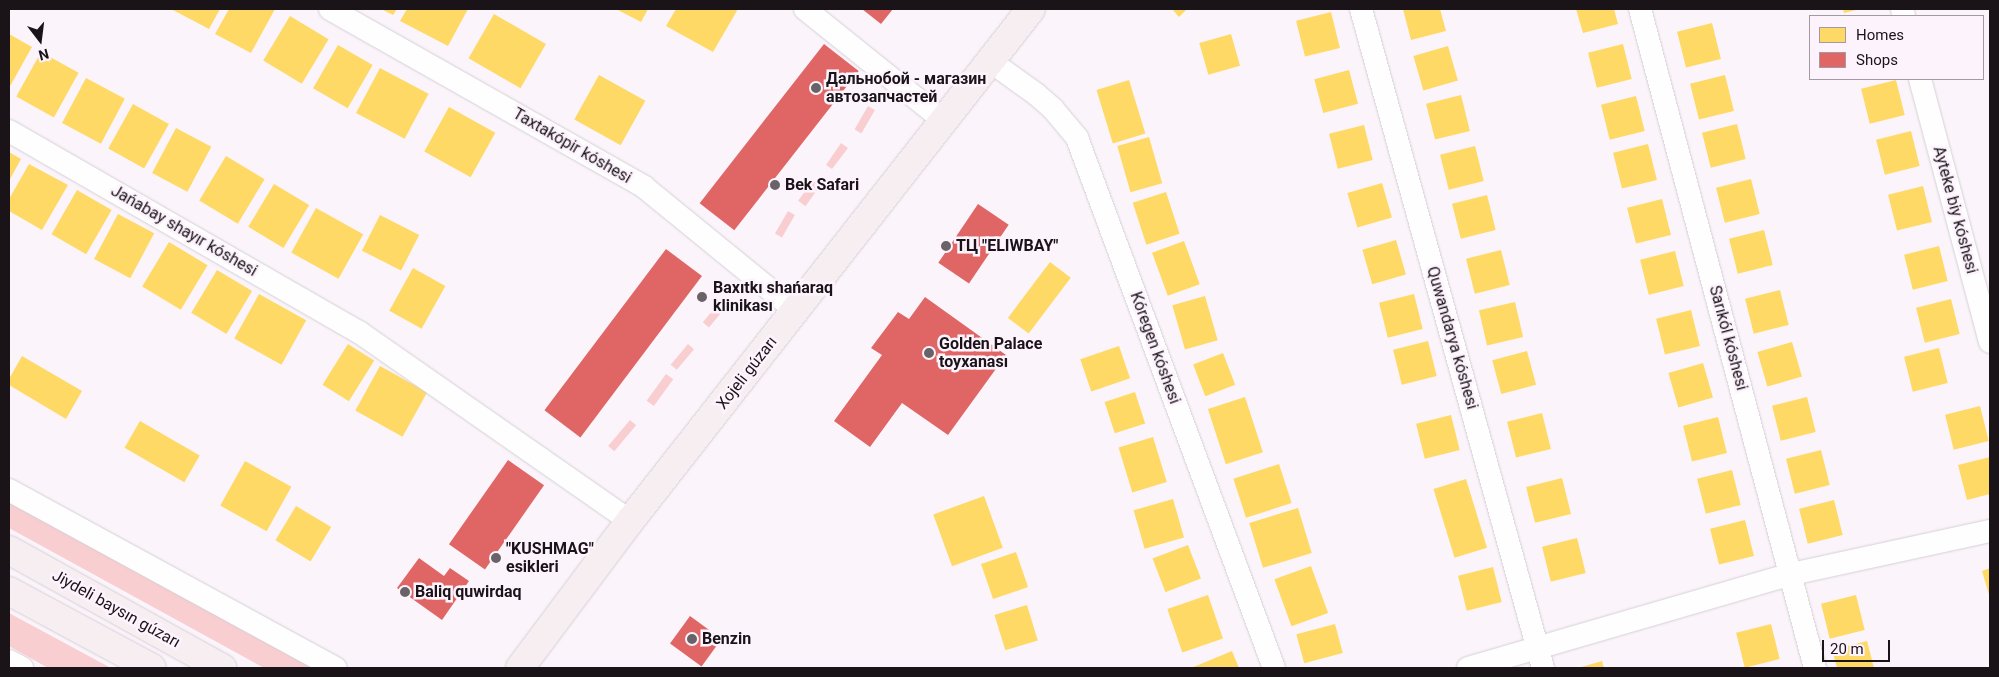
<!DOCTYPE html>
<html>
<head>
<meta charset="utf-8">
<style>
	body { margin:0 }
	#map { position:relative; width:1999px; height:677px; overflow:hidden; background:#fbf5fb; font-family:Roboto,sans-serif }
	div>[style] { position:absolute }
	.green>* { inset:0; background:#f9ced0; transform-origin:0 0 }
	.homes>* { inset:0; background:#ffd966; transform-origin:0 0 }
	.shops>* { inset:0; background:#e06666; transform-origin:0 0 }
	.roads { filter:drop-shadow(0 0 1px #d5d0d5) drop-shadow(0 0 1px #d5d0d5) }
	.minor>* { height:22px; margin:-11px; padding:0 11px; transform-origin:11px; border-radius:11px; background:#fefefe }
	.major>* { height:28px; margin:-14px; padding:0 14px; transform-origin:14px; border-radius:14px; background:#f7eef2 }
	.dots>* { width:14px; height:14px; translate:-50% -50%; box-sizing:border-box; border:2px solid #fdf3fd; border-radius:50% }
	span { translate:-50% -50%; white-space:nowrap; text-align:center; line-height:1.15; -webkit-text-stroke:5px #fdf3fd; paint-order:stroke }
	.poi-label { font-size:16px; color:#1a1419; font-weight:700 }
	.left { translate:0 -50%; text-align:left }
	.street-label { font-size:16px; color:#1a1419 }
	.frame { position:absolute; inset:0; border:10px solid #1a1419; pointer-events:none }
	.legend { position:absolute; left:1809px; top:15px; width:175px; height:65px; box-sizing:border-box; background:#fdf3fd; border:1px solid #a29aa2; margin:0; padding:6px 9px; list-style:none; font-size:15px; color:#1a1419 }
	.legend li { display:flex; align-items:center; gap:10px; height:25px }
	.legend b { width:25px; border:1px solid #a29aa2 }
	.north { position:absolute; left:15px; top:15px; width:50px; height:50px; -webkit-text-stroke:4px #fdf3fd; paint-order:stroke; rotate:165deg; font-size:14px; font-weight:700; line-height:20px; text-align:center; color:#1a1419 }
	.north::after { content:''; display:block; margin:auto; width:18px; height:22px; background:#1a1419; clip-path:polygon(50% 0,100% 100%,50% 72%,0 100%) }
	.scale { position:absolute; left:1822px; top:640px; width:68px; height:22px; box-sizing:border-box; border:2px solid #1a1419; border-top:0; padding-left:6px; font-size:15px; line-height:18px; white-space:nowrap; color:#1a1419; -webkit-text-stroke:4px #fdf3fd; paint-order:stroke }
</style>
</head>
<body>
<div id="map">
	<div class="green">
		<div style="left:868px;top:106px;width:8px;height:27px;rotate:30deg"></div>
		<div style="clip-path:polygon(841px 143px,848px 148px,832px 169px,826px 165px)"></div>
		<div style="left:814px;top:179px;width:9px;height:27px;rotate:36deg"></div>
		<div style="left:788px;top:211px;width:8px;height:26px;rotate:30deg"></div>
		<div style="left:724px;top:297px;width:8px;height:33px;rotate:40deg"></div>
		<div style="left:688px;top:344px;width:8px;height:27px;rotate:40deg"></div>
		<div style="left:666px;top:374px;width:9px;height:33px;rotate:36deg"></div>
		<div style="left:630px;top:420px;width:8px;height:34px;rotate:40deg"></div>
		<div style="clip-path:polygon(9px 500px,316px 668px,264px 668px,9px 528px)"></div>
		<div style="clip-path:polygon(9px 613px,111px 668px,48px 668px,9px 646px)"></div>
	</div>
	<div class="homes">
		<div style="clip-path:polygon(171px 9px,220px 9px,209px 29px)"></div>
		<div style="clip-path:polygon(229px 9px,275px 9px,251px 53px,215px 34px)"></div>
		<div style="clip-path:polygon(381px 9px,397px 9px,393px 15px)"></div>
		<div style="clip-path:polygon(407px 9px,468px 9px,448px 46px,400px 21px)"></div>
		<div style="clip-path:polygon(616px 9px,648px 9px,641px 22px)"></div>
		<div style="clip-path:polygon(676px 9px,738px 9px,713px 52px,666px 26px)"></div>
		<div style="clip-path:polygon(1172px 9px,1187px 9px,1179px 17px)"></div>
		<div style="clip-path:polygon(1403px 9px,1440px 9px,1446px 31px,1411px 40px)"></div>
		<div style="clip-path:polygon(1576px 9px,1614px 9px,1618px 24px,1583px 33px)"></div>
		<div style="clip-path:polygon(1843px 9px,1860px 9px,1844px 13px)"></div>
		<div style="left:1331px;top:12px;width:37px;height:36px;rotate:76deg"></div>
		<div style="left:494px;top:14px;width:60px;height:51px;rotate:30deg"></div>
		<div style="left:290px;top:16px;width:45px;height:52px;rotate:31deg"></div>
		<div style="left:1712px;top:23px;width:37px;height:36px;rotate:76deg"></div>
		<div style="clip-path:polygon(9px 34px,32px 47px,9px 88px)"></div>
		<div style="left:1231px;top:34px;width:33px;height:33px;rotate:74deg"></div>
		<div style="left:1623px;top:44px;width:36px;height:36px;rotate:76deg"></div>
		<div style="left:338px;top:45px;width:40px;height:50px;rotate:30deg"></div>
		<div style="left:1448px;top:46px;width:36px;height:36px;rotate:74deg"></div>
		<div style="left:41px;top:52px;width:43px;height:51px;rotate:29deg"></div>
		<div style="left:380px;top:68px;width:55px;height:51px;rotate:28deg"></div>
		<div style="left:1349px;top:70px;width:35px;height:36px;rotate:75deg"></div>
		<div style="left:599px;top:75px;width:53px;height:51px;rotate:29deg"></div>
		<div style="left:1725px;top:75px;width:37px;height:36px;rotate:76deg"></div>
		<div style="left:86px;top:78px;width:44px;height:51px;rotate:28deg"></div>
		<div style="left:1129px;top:80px;width:56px;height:34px;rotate:73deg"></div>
		<div style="left:1896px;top:80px;width:36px;height:36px;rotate:76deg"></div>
		<div style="left:1461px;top:95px;width:37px;height:36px;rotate:76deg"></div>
		<div style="left:1636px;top:96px;width:36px;height:36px;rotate:76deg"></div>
		<div style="left:133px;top:104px;width:41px;height:51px;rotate:29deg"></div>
		<div style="left:449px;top:107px;width:53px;height:51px;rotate:29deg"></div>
		<div style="left:1737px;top:124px;width:36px;height:36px;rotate:76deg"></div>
		<div style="left:1364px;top:125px;width:36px;height:36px;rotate:76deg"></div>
		<div style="left:176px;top:128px;width:40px;height:51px;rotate:28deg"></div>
		<div style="left:1911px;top:131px;width:36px;height:36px;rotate:76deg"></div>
		<div style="left:1149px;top:137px;width:48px;height:33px;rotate:74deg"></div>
		<div style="left:1648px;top:144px;width:37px;height:36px;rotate:76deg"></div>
		<div style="left:1475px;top:146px;width:36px;height:36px;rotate:76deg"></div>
		<div style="clip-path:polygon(9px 152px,21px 159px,9px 181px)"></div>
		<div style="left:226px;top:156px;width:45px;height:52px;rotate:31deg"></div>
		<div style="clip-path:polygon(29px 164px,68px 185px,42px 230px,9px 211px,9px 199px)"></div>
		<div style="left:1751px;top:179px;width:36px;height:36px;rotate:76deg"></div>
		<div style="left:1382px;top:183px;width:36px;height:36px;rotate:74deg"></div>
		<div style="left:274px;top:184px;width:41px;height:50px;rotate:31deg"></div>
		<div style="left:1923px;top:186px;width:37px;height:36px;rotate:76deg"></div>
		<div style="left:77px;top:190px;width:40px;height:51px;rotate:30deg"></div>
		<div style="left:1166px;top:192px;width:44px;height:35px;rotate:72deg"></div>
		<div style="left:1487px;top:195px;width:36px;height:36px;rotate:76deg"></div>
		<div style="left:1662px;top:199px;width:37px;height:36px;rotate:76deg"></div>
		<div style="left:316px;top:208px;width:54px;height:51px;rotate:29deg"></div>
		<div style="left:118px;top:214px;width:41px;height:51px;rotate:28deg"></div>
		<div style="left:380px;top:215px;width:44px;height:40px;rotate:27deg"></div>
		<div style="left:1764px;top:230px;width:36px;height:36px;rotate:76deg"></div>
		<div style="left:1396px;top:240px;width:36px;height:35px;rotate:74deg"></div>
		<div style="left:1184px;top:241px;width:46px;height:34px;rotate:70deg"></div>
		<div style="left:169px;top:242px;width:45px;height:52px;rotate:31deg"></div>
		<div style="left:1939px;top:246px;width:36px;height:36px;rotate:76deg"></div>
		<div style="left:1501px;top:250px;width:36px;height:36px;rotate:76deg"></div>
		<div style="left:1675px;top:251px;width:36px;height:36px;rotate:76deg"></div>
		<div style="left:1050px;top:262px;width:26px;height:70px;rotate:37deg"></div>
		<div style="left:413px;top:268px;width:37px;height:49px;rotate:29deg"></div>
		<div style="left:217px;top:270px;width:41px;height:50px;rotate:31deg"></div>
		<div style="left:1780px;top:290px;width:36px;height:36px;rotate:76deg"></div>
		<div style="left:259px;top:294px;width:54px;height:51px;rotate:29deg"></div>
		<div style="left:1414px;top:294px;width:36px;height:36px;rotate:76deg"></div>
		<div style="left:1205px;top:296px;width:46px;height:34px;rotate:74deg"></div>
		<div style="left:1951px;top:299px;width:36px;height:36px;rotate:76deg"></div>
		<div style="left:1515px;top:302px;width:36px;height:37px;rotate:77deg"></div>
		<div style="left:1691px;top:310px;width:37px;height:36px;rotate:76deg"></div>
		<div style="left:1428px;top:341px;width:36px;height:36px;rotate:76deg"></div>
		<div style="left:1792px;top:342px;width:36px;height:36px;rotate:74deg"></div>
		<div style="left:348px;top:344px;width:31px;height:48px;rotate:32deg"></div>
		<div style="left:1119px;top:346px;width:34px;height:41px;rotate:71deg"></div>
		<div style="left:1939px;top:348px;width:36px;height:36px;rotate:76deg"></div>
		<div style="left:1527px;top:351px;width:35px;height:36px;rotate:75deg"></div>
		<div style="left:1223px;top:353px;width:34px;height:32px;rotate:69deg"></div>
		<div style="clip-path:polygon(22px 356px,82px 391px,66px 419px,9px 385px,9px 379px)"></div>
		<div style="left:1703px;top:363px;width:36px;height:36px;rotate:74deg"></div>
		<div style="left:380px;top:366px;width:54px;height:51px;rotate:29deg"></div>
		<div style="left:1135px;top:392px;width:33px;height:32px;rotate:72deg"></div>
		<div style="left:1245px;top:397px;width:58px;height:39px;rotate:72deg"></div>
		<div style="left:1807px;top:397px;width:36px;height:36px;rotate:76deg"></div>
		<div style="left:1980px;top:406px;width:36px;height:36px;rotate:76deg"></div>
		<div style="left:1542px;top:413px;width:37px;height:36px;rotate:76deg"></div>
		<div style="left:1451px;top:415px;width:36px;height:36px;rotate:76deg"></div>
		<div style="left:1718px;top:417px;width:37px;height:36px;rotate:76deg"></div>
		<div style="left:140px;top:421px;width:69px;height:31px;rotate:30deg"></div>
		<div style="left:1153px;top:437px;width:47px;height:36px;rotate:73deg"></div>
		<div style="left:1821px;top:450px;width:36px;height:36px;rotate:76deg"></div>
		<div style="clip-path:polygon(1990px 457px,1990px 494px,1967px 500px,1958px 465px)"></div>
		<div style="left:245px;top:461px;width:53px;height:51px;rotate:29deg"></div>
		<div style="left:1279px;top:464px;width:41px;height:48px;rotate:72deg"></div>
		<div style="left:1732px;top:470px;width:36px;height:36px;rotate:76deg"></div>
		<div style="left:1562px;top:478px;width:37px;height:37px;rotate:76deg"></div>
		<div style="left:1466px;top:479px;width:72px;height:34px;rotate:73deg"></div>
		<div style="left:984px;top:496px;width:55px;height:54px;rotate:70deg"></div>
		<div style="left:1173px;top:499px;width:40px;height:41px;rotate:74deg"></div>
		<div style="left:1834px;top:500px;width:36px;height:36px;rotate:76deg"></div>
		<div style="left:296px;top:506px;width:41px;height:40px;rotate:31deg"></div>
		<div style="left:1298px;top:508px;width:47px;height:51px;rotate:73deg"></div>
		<div style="left:1745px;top:520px;width:37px;height:36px;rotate:76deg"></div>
		<div style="left:1577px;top:538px;width:36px;height:36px;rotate:76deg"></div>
		<div style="left:1188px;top:545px;width:36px;height:38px;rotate:69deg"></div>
		<div style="left:1016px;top:552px;width:37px;height:37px;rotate:71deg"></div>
		<div style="left:1311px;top:566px;width:50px;height:39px;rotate:70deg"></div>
		<div style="left:1493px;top:567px;width:36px;height:36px;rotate:76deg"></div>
		<div style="clip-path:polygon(1990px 568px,1990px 598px,1982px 571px)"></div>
		<div style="left:1208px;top:595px;width:46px;height:43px;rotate:71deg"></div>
		<div style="left:1856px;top:595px;width:36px;height:36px;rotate:76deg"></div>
		<div style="left:1027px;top:605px;width:37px;height:34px;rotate:73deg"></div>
		<div style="left:1335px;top:624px;width:30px;height:40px;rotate:75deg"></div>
		<div style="left:1771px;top:624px;width:36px;height:36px;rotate:76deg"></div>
		<div style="clip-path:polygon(1867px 641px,1874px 668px,1837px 668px,1832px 650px)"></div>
		<div style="clip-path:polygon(1232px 651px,1239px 668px,1191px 668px)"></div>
		<div style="clip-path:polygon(1602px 661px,1604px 668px,1578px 668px)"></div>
	</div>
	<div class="shops">
		<div style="clip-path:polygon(862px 9px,893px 9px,881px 24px)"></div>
		<div style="left:824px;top:44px;width:44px;height:202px;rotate:38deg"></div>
		<div style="left:978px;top:204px;width:37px;height:71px;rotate:34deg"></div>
		<div style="left:666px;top:249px;width:45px;height:202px;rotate:37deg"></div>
		<div style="clip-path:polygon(925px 297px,1006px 355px,948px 435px,902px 403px,870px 447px,834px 421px,882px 355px,871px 348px,898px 312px,909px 319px)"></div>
		<div style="left:508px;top:460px;width:44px;height:103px;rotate:35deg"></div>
		<div style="clip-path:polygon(419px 558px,444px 576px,450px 568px,469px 581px,442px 620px,397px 588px)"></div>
		<div style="left:690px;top:616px;width:39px;height:34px;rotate:36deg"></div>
	</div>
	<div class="roads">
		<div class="minor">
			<div style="left:330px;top:9px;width:361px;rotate:29.5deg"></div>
			<div style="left:644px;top:187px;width:196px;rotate:39.2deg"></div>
			<div style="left:805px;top:9px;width:177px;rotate:38.8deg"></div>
			<div style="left:1361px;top:9px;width:684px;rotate:74.56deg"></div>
			<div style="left:1640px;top:9px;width:682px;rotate:75.13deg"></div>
			<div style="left:1902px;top:9px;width:7px;rotate:74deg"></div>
			<div style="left:990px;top:61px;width:57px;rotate:35.7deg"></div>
			<div style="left:1036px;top:94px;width:23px;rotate:41deg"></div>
			<div style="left:1053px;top:109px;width:38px;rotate:50deg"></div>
			<div style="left:1077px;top:138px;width:565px;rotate:69.61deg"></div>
			<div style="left:1920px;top:79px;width:272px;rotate:75.1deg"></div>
			<div style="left:9px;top:131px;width:404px;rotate:29.9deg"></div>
			<div style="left:359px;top:332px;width:330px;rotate:34.9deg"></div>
			<div style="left:9px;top:490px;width:372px;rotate:28.6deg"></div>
			<div style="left:9px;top:661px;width:15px;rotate:28deg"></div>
			<div style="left:1468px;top:668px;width:337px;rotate:-16.2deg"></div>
			<div style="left:1792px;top:574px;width:203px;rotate:-12.3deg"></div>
		</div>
		<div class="major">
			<div style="left:9px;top:550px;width:244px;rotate:29deg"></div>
			<div style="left:9px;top:591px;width:162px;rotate:28.3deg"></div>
			<div style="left:520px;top:668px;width:184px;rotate:-53.2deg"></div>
			<div style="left:630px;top:521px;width:650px;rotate:-51.93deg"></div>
		</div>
	</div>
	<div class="dots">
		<div style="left:816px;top:88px;background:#696368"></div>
		<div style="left:775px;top:185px;background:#696368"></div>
		<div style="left:946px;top:246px;background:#696368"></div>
		<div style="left:702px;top:297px;background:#696368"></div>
		<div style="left:929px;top:353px;background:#696368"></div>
		<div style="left:496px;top:558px;background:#696368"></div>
		<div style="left:405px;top:592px;background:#696368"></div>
		<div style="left:692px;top:639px;background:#696368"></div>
	</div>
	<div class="poi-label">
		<span class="left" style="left:826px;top:88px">Дальнобой - магазин<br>автозапчастей</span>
		<span class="left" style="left:785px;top:185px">Bek Safari</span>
		<span class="left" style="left:956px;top:246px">ТЦ "ELIWBAY"</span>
		<span class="left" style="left:713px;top:297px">Baxıtkı shańaraq<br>klinikası</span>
		<span class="left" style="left:939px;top:353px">Golden Palace<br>toyxanası</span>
		<span class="left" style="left:506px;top:558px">"KUSHMAG"<br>esikleri</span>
		<span class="left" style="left:415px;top:592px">Baliq quwirdaq</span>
		<span class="left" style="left:702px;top:639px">Benzin</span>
	</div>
	<div class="street-label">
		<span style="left:572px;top:146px;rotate:30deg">Taxtakópir kóshesi</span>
		<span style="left:1955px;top:210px;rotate:75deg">Ayteke biy kóshesi</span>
		<span style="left:184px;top:231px;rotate:30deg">Jańabay shayır kóshesi</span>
		<span style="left:1452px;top:338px;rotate:74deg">Quwandarya kóshesi</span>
		<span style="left:1728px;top:338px;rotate:75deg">Sarıkól kóshesi</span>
		<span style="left:1155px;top:348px;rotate:70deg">Kóregen kóshesi</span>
		<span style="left:747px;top:373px;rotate:-52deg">Xojeli gúzarı</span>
		<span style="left:116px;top:609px;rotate:29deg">Jiydeli baysın gúzarı</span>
	</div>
	<div class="frame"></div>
	<ul class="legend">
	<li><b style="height:14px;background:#ffd966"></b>Homes</li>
	<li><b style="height:14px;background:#e06666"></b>Shops</li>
	</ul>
	<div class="north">N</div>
	<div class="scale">20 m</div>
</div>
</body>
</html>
